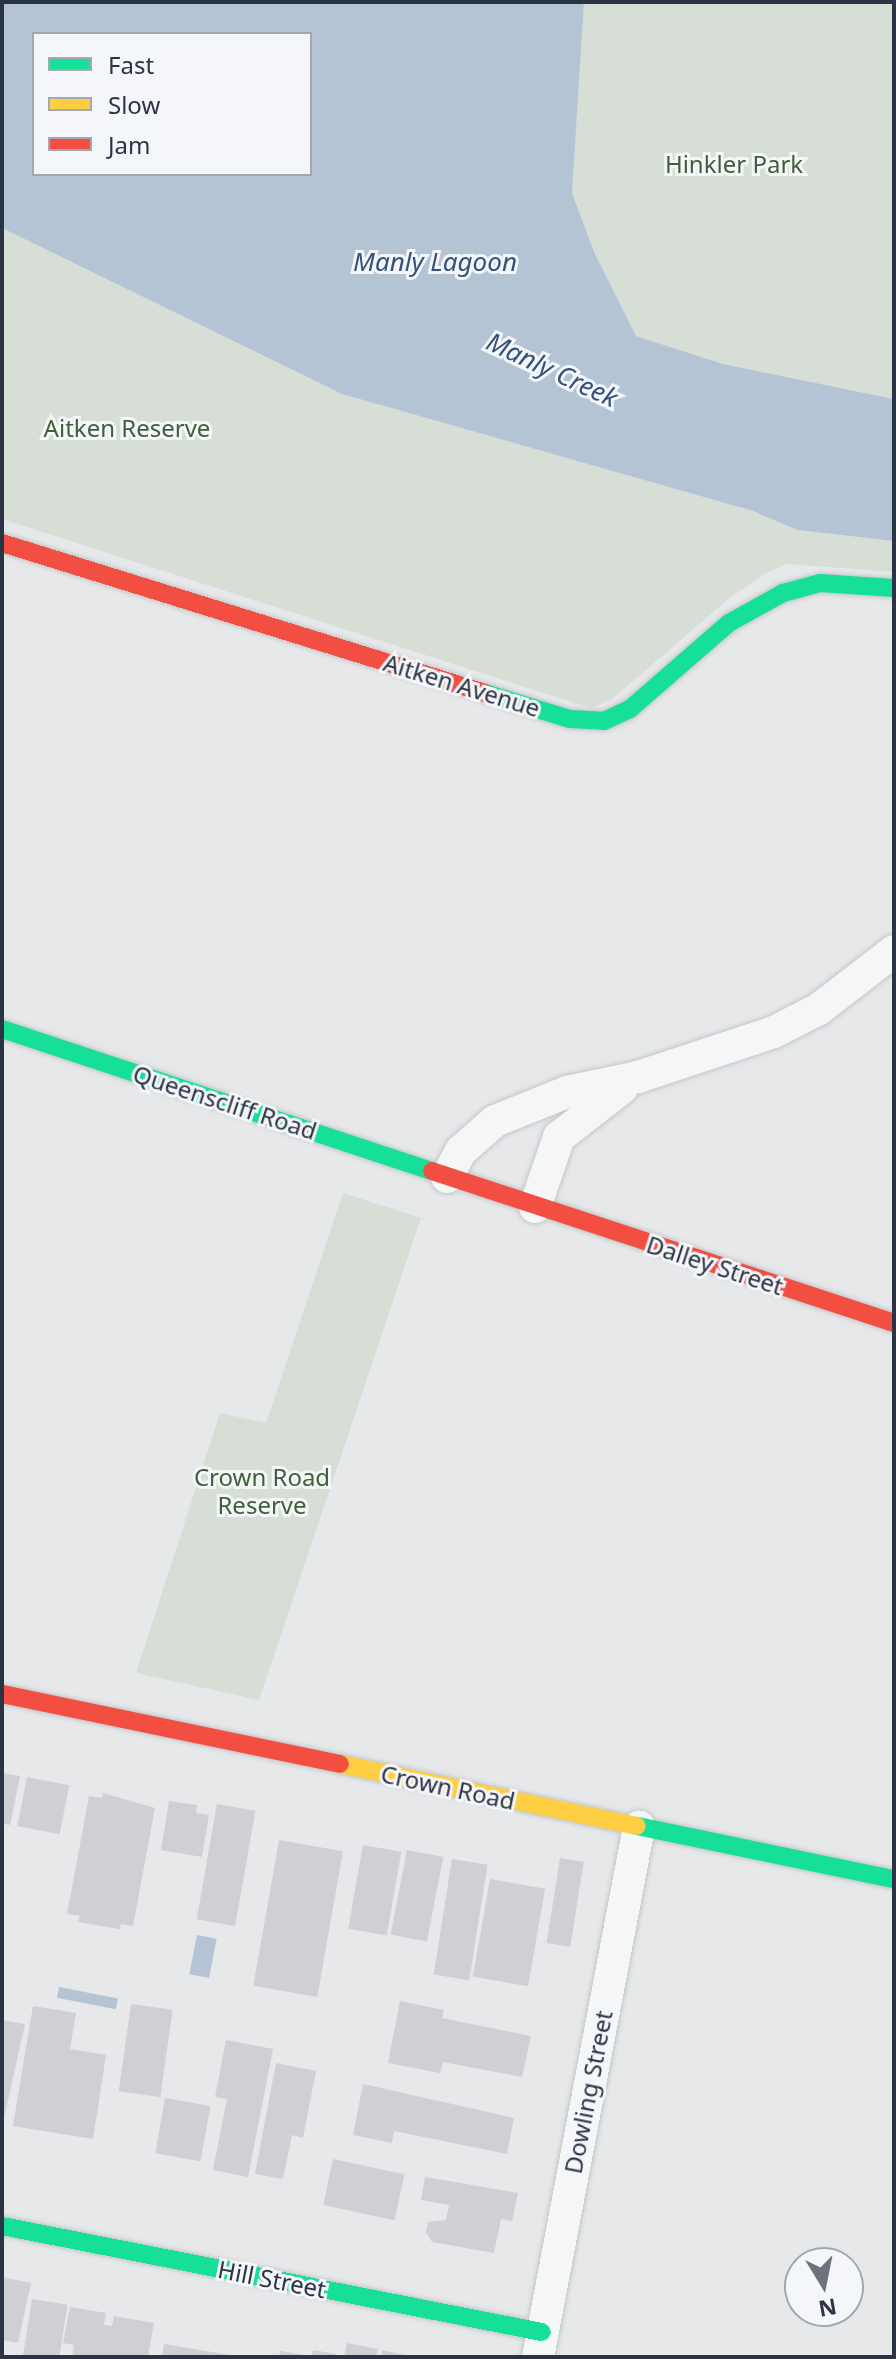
<!DOCTYPE html>
<html>
<head>
<meta charset="utf-8">
<style>
	body { margin:0 }
	#map { position:relative; width:896px; height:2359px; overflow:hidden; background:#e6e8ea; font-family:"Noto Sans",sans-serif }
	div>[style] { position:absolute }
	.green>* { inset:0; background:#d6ded6 }
	.water>* { inset:0; background:#b4c4d5; transform-origin:0 0 }
	.building>* { inset:0; background:#ced0d3; transform-origin:0 0 }
	.roads { filter:drop-shadow(0 0 2px #c4c6c8) drop-shadow(0 0 2px #c4c6c8) }
	.street>* { height:32px; margin:-16px; padding:0 16px; transform-origin:16px; border-radius:16px; background:#f5f6f7 }
	.fast>* { height:18px; margin:-9px; padding:0 9px; transform-origin:9px; border-radius:9px; background:#16e098 }
	.slow>* { height:18px; margin:-9px; padding:0 9px; transform-origin:9px; border-radius:9px; background:#ffcf43 }
	.jam>* { height:18px; margin:-9px; padding:0 9px; transform-origin:9px; border-radius:9px; background:#f24e42 }
	span { translate:-50% -50%; white-space:nowrap; text-align:center; line-height:1.15; -webkit-text-stroke:6px #f4f6f9; paint-order:stroke }
	.park-label { font-size:24px; color:#3f6138 }
	.street-label { font-size:24px; color:#2b3445 }
	.water-label { font-size:26px; color:#34527a; font-style:italic }
	.frame { position:absolute; inset:0; border:4px solid #2b3445; pointer-events:none }
	.legend { position:absolute; left:32px; top:32px; width:280px; height:144px; box-sizing:border-box; background:#f4f6f9; border:2px solid #a4a8b1; margin:0; padding:10px 14px; list-style:none; font-size:24px; color:#2b3445 }
	.legend li { display:flex; align-items:center; gap:16px; height:40px }
	.legend b { width:40px; border:2px solid #a4a8b1 }
	.north { position:absolute; left:784px; top:2247px; width:80px; height:80px; box-sizing:border-box; background:#f4f6f9; border:2px solid #a4a8b1; border-radius:50%; rotate:170deg; font-size:22px; font-weight:700; line-height:32px; text-align:center; color:#2b3445 }
	.north::after { content:''; display:block; margin:auto; width:28px; height:36px; background:#6c737f; clip-path:polygon(50% 0,100% 100%,50% 72%,0 100%) }
</style>
</head>
<body>
<div id="map">
	<div class="green">
		<div style="clip-path:polygon(584px 2px,894px 2px,894px 399px,723px 364px,636px 336px,595px 254px,572px 193px)"></div>
		<div style="clip-path:polygon(2px 228px,342px 394px,753px 511px,797px 530px,894px 541px,894px 572px,787px 564px,768px 572px,731px 597px,611px 700px,590px 708px,2px 519px)"></div>
		<div style="clip-path:polygon(343px 1193px,421px 1218px,259px 1700px,136px 1673px,220px 1413px,266px 1423px)"></div>
	</div>
	<div class="water">
		<div style="clip-path:polygon(evenodd,2px 2px,584px 2px,572px 193px,595px 254px,636px 336px,723px 364px,894px 399px,894px 541px,797px 530px,753px 511px,342px 394px,2px 228px,2px 2px,34px 34px,310px 34px,310px 174px,34px 174px,34px 34px)"></div>
		<div style="left:197px;top:1935px;width:20px;height:40px;rotate:11deg"></div>
		<div style="left:59px;top:1987px;width:60px;height:11px;rotate:11deg"></div>
	</div>
	<div class="building">
		<div style="clip-path:polygon(2px 1773px,20px 1776px,10px 1825px,2px 1823px)"></div>
		<div style="left:27px;top:1777px;width:43px;height:50px;rotate:11deg"></div>
		<div style="clip-path:polygon(103px 1793px,155px 1808px,133px 1926px,121px 1924px,120px 1929px,78px 1922px,80px 1916px,67px 1914px,89px 1796px,102px 1798px)"></div>
		<div style="clip-path:polygon(169px 1801px,197px 1805px,196px 1813px,209px 1815px,202px 1857px,161px 1850px)"></div>
		<div style="left:217px;top:1804px;width:39px;height:117px;rotate:10deg"></div>
		<div style="left:279px;top:1840px;width:65px;height:148px;rotate:10deg"></div>
		<div style="left:363px;top:1845px;width:39px;height:85px;rotate:10deg"></div>
		<div style="left:407px;top:1850px;width:37px;height:86px;rotate:11deg"></div>
		<div style="left:560px;top:1858px;width:24px;height:86px;rotate:9deg"></div>
		<div style="left:452px;top:1859px;width:36px;height:117px;rotate:9deg"></div>
		<div style="left:490px;top:1879px;width:56px;height:99px;rotate:10deg"></div>
		<div style="clip-path:polygon(400px 2001px,444px 2010px,442px 2018px,531px 2036px,522px 2077px,443px 2062px,440px 2073px,388px 2063px)"></div>
		<div style="left:131px;top:2004px;width:42px;height:88px;rotate:8deg"></div>
		<div style="clip-path:polygon(33px 2006px,76px 2013px,70px 2049px,106px 2055px,93px 2139px,13px 2126px)"></div>
		<div style="clip-path:polygon(2px 2020px,25px 2024px,2px 2127px)"></div>
		<div style="clip-path:polygon(226px 2040px,273px 2049px,248px 2177px,213px 2170px,227px 2099px,215px 2097px)"></div>
		<div style="clip-path:polygon(276px 2063px,316px 2071px,303px 2138px,292px 2135px,283px 2179px,255px 2174px)"></div>
		<div style="clip-path:polygon(363px 2084px,514px 2118px,507px 2154px,394px 2131px,392px 2143px,353px 2135px)"></div>
		<div style="left:165px;top:2098px;width:46px;height:56px;rotate:10deg"></div>
		<div style="left:333px;top:2159px;width:73px;height:47px;rotate:12deg"></div>
		<div style="clip-path:polygon(425px 2177px,518px 2193px,512px 2221px,501px 2219px,494px 2253px,432px 2242px,426px 2232px,428px 2222px,446px 2220px,449px 2205px,421px 2200px)"></div>
		<div style="clip-path:polygon(2px 2277px,31px 2283px,18px 2343px,2px 2340px)"></div>
		<div style="left:32px;top:2299px;width:36px;height:59px;rotate:9deg"></div>
		<div style="clip-path:polygon(70px 2307px,106px 2313px,104px 2325px,112px 2326px,114px 2316px,154px 2323px,148px 2357px,72px 2357px,74px 2345px,63px 2343px)"></div>
		<div style="clip-path:polygon(347px 2343px,378px 2349px,376px 2357px,344px 2357px)"></div>
		<div style="clip-path:polygon(164px 2344px,230px 2355px,230px 2357px,162px 2357px)"></div>
		<div style="clip-path:polygon(313px 2350px,336px 2354px,336px 2357px,311px 2357px)"></div>
		<div style="clip-path:polygon(382px 2350px,410px 2356px,409px 2357px,381px 2357px)"></div>
		<div style="clip-path:polygon(280px 2351px,305px 2355px,305px 2357px,279px 2357px)"></div>
	</div>
	<div class="roads">
		<div class="street">
			<div style="left:447px;top:1177px;width:30px;rotate:-62deg"></div>
			<div style="left:461px;top:1151px;width:45px;rotate:-41.4deg"></div>
			<div style="left:495px;top:1121px;width:78px;rotate:-21.9deg"></div>
			<div style="left:567px;top:1092px;width:73px;rotate:-11.9deg"></div>
			<div style="left:638px;top:1077px;width:143px;rotate:-18.3deg"></div>
			<div style="left:774px;top:1032px;width:51px;rotate:-27.1deg"></div>
			<div style="left:819px;top:1009px;width:95px;rotate:-37.7deg"></div>
			<div style="left:535px;top:1207px;width:74px;rotate:-71.1deg"></div>
			<div style="left:559px;top:1137px;width:80px;rotate:-37.9deg"></div>
			<div style="left:538px;top:2357px;width:540px;rotate:-79.21deg"></div>
		</div>
		<div class="fast">
			<div style="left:485px;top:693px;width:89px;rotate:17deg"></div>
			<div style="left:570px;top:719px;width:34px;rotate:3deg"></div>
			<div style="left:604px;top:721px;width:29px;rotate:-25deg"></div>
			<div style="left:630px;top:709px;width:131px;rotate:-41deg"></div>
			<div style="left:729px;top:623px;width:62px;rotate:-29.1deg"></div>
			<div style="left:783px;top:593px;width:38px;rotate:-15deg"></div>
			<div style="left:820px;top:583px;width:74px;rotate:3.9deg"></div>
			<div style="left:2px;top:1029px;width:453px;rotate:18.3deg"></div>
			<div style="left:637px;top:1826px;width:262px;rotate:11.7deg"></div>
			<div style="left:2px;top:2226px;width:550px;rotate:11.11deg"></div>
		</div>
		<div class="slow">
			<div style="left:340px;top:1764px;width:303px;rotate:11.8deg"></div>
		</div>
		<div class="jam">
			<div style="left:2px;top:543px;width:506px;rotate:17.25deg"></div>
			<div style="left:432px;top:1171px;width:486px;rotate:18.2deg"></div>
			<div style="left:2px;top:1694px;width:345px;rotate:11.7deg"></div>
		</div>
	</div>
	<div class="park-label">
		<span style="left:734px;top:164px">Hinkler Park</span>
		<span style="left:127px;top:428px">Aitken Reserve</span>
		<span style="left:262px;top:1491px">Crown Road<br>Reserve</span>
	</div>
	<div class="street-label">
		<span style="left:462px;top:685px;rotate:17deg">Aitken Avenue</span>
		<span style="left:225px;top:1102px;rotate:18deg">Queenscliff Road</span>
		<span style="left:715px;top:1265px;rotate:18deg">Dalley Street</span>
		<span style="left:448px;top:1787px;rotate:12deg">Crown Road</span>
		<span style="left:588px;top:2092px;rotate:-79deg">Dowling Street</span>
		<span style="left:272px;top:2279px;rotate:11deg">Hill Street</span>
	</div>
	<div class="water-label">
		<span style="left:435px;top:262px">Manly Lagoon</span>
		<span style="left:552px;top:370px;rotate:25deg">Manly Creek</span>
	</div>
	<div class="frame"></div>
	<ul class="legend">
	<li><b style="height:10px;background:#16e098"></b>Fast</li>
	<li><b style="height:10px;background:#ffcf43"></b>Slow</li>
	<li><b style="height:10px;background:#f24e42"></b>Jam</li>
	</ul>
	<div class="north">N</div>
</div>
</body>
</html>
